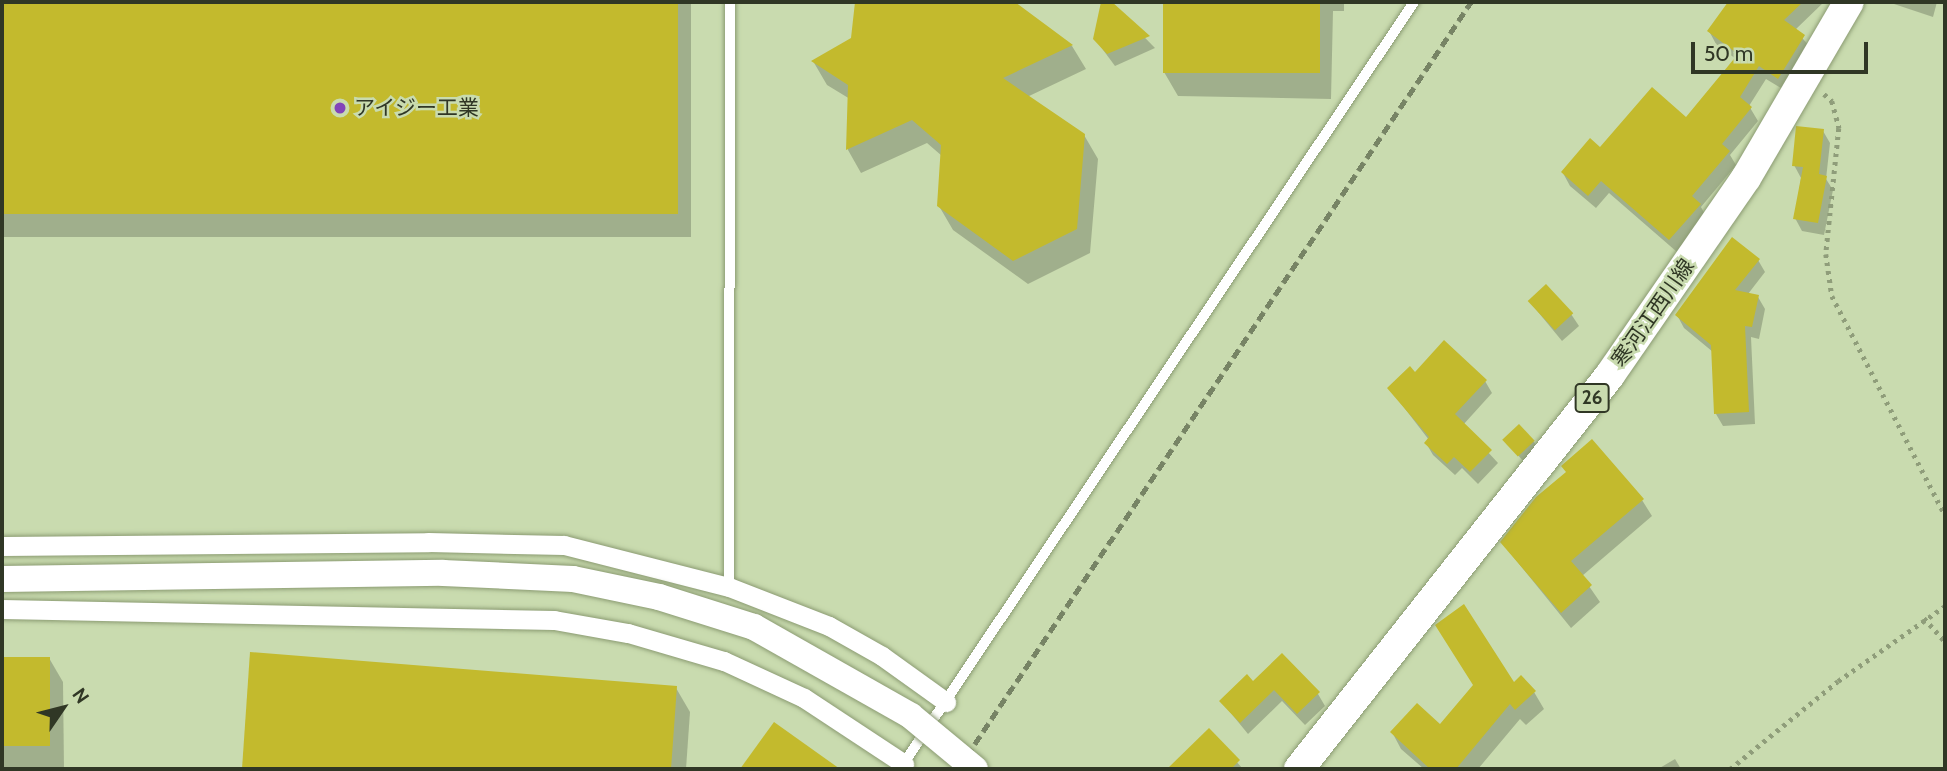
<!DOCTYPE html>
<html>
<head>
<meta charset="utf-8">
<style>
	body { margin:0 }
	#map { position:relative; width:1947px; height:771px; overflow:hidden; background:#c9dbaf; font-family:Cabin,"Noto Sans JP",sans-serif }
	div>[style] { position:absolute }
	.shadow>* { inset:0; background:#0003; transform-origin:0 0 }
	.building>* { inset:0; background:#c3ba2d; transform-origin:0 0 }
	.path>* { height:4.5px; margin-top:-2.25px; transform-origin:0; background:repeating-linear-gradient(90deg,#8f9d7a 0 3.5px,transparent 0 8.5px) }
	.roads { filter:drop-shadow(0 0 2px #8b9b72) drop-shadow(0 0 2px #8b9b72) }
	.lane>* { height:10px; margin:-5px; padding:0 5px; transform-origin:5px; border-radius:5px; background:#fff }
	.street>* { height:19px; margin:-9.5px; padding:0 9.5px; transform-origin:9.5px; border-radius:9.5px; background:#fff }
	.primary>* { height:30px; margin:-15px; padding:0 15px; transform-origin:15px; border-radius:15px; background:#fff }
	.rail>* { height:5px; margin-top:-2.5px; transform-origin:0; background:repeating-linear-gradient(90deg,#778465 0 10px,transparent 0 15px) }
	.bridges { filter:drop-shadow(0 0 2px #8b9b72) drop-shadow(0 0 2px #8b9b72) }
	.secondary-bridge>* { height:26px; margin:-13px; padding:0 13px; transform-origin:13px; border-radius:13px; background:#fff }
	.dots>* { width:19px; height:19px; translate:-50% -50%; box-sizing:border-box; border:4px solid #c9dbaf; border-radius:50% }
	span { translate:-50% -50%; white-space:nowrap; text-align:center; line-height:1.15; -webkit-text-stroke:5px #c9dbaf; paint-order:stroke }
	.shield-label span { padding:2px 5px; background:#c9dbaf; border:2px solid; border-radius:5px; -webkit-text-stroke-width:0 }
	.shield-label { font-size:19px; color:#303725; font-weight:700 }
	.poi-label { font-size:21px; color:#303725 }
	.left { translate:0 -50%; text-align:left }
	.street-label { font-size:21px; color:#303725 }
	.frame { position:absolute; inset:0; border:4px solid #303725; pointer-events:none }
	.north { position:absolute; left:28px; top:673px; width:70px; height:70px; -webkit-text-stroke:5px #c9dbaf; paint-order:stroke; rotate:55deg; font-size:19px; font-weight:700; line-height:28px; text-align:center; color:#303725 }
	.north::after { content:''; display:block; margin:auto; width:24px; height:32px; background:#303725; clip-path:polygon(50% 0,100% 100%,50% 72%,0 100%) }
	.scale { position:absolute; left:1691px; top:42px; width:177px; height:32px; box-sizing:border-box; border:4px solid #303725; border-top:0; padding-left:9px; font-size:21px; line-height:24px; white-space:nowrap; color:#303725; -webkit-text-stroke:5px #c9dbaf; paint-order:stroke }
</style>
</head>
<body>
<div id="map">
	<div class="shadow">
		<div style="left:2px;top:2px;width:689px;height:235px"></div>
		<div style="clip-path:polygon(857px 2px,1012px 2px,1072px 46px,1086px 69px,1027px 97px,1084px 135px,1098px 159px,1090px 253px,1028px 284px,953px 230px,939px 206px,942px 156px,927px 143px,861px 173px,848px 150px,850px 99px,827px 85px,813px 61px,853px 39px)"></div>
		<div style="clip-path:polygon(1103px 2px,1110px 2px,1155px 48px,1115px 66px,1095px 39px)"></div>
		<div style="clip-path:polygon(1165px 2px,1344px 2px,1344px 11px,1333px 11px,1331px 99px,1178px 96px,1164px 72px)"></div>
		<div style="clip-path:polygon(1730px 2px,1824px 2px,1795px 30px,1812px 49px,1786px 91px,1766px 79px,1749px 106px,1758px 121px,1730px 155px,1736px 165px,1701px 207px,1707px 218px,1677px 252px,1609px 193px,1596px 208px,1570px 186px,1563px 173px,1600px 149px,1686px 119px,1736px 59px,1716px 44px,1709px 31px)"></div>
		<div style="clip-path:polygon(1888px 2px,1937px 2px,1933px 17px)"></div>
		<div style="clip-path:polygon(1823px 131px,1830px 143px,1826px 179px,1833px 190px,1824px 235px,1802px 231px,1795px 218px,1801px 178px,1794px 165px)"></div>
		<div style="clip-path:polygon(1758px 260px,1765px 272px,1748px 294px,1758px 297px,1765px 309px,1759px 339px,1751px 337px,1755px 424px,1723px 426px,1716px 414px,1713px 352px,1684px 328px,1677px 315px)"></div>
		<div style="clip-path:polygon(1529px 301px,1571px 314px,1579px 326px,1562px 341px)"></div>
		<div style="clip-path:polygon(1415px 374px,1485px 381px,1492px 393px,1463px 425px,1498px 463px,1478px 484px,1462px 468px,1455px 475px,1433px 455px,1426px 443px,1429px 440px,1389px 388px)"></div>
		<div style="clip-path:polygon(1505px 440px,1534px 442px,1537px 447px,1523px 461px)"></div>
		<div style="clip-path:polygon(1642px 500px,1652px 516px,1582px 576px,1600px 602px,1571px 628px,1502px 543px)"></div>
		<div style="clip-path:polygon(252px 654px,676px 688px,690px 712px,686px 769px,243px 769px)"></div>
		<div style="clip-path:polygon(49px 658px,63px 682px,64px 769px,2px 769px,2px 659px)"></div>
		<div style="clip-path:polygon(1253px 684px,1318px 694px,1325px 706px,1305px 725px,1282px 701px,1248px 734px,1221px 701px)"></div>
		<div style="clip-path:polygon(1513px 684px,1534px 692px,1544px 709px,1526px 725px,1520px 719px,1478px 769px,1424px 769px,1401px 749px,1392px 732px,1440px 726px,1475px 686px)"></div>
		<div style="clip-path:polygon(1209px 731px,1243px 769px,1174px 769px)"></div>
		<div style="clip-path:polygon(1675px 759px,1681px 769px,1658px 769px)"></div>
	</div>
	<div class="building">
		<div style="left:2px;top:2px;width:676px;height:212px"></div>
		<div style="clip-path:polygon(855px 2px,1015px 2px,1073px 45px,1003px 78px,1085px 134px,1077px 229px,1013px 261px,937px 206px,941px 145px,912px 120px,846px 150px,848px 85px,811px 61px,851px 38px)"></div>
		<div style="clip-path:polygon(1101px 2px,1112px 2px,1150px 36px,1107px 54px,1093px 39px)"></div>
		<div style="left:1163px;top:2px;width:157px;height:71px"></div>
		<div style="clip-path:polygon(1728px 2px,1803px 2px,1784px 20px,1805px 35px,1778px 79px,1759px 66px,1740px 97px,1752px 107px,1722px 144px,1730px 151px,1692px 196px,1701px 204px,1669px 240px,1601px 181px,1588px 196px,1561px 172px,1590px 138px,1600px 147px,1652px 87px,1686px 117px,1738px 54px,1707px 31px)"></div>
		<div style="clip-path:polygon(1796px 126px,1824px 129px,1819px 174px,1827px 176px,1818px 223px,1793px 219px,1803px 167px,1792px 166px)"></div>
		<div style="clip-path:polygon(1732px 237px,1760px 259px,1735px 290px,1759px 295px,1752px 327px,1745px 326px,1749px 412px,1714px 414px,1711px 345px,1675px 315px)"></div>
		<div style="left:1546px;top:284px;width:40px;height:25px;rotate:47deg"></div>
		<div style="clip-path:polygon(1444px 340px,1487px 380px,1455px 414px,1492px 450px,1470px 472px,1454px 457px,1447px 464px,1424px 443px,1429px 437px,1387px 388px,1410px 366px,1415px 372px)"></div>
		<div style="left:1519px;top:424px;width:23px;height:23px;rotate:47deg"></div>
		<div style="clip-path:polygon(1592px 439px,1644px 499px,1571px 561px,1592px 585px,1561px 613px,1500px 542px,1536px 497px,1566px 472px,1561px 466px)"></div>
		<div style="clip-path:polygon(1464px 604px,1514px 682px,1521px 675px,1536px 691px,1515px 710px,1510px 704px,1456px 769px,1430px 769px,1390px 732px,1417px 703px,1440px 724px,1473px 685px,1435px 625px)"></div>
		<div style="clip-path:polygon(250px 652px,677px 686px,671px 769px,242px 769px)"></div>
		<div style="clip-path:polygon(1282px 653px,1320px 692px,1297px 714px,1274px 690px,1240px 723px,1219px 701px,1247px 674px,1253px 681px)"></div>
		<div style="left:2px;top:657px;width:48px;height:89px"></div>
		<div style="clip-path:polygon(774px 722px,840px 769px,740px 769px)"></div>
		<div style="clip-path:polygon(1209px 728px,1240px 760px,1231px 769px,1167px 769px)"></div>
	</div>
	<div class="path">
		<div style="left:1824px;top:94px;width:11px;rotate:41deg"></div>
		<div style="left:1832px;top:101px;width:28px;rotate:75deg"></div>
		<div style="left:1839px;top:128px;width:127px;rotate:95.9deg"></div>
		<div style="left:1826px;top:254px;width:42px;rotate:81.9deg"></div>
		<div style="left:1832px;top:296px;width:246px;rotate:62.7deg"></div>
		<div style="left:1924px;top:618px;width:31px;rotate:48deg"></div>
		<div style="left:1730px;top:769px;width:139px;rotate:-39.2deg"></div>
		<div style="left:1838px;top:681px;width:131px;rotate:-35deg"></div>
	</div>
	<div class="roads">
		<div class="lane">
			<div style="left:729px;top:587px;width:585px;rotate:-89.9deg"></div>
			<div style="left:902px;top:766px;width:920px;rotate:-56.17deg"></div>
		</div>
		<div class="street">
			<div style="left:2px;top:546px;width:426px;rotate:-0.5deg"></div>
			<div style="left:428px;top:542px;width:136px;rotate:1.3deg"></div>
			<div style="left:564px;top:545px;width:170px;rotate:14.3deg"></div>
			<div style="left:729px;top:587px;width:107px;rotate:21.3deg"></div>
			<div style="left:829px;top:626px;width:61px;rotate:29.5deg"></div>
			<div style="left:882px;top:656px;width:79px;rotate:35.7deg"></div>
			<div style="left:2px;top:609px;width:552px;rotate:1.14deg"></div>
			<div style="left:554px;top:620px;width:75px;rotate:10deg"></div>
			<div style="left:628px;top:633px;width:100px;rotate:16.3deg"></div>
			<div style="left:724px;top:661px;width:88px;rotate:24.8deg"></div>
			<div style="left:804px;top:698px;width:120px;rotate:33.4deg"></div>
		</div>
		<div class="primary">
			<div style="left:1299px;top:769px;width:502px;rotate:-51.71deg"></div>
			<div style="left:1610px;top:375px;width:239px;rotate:-55.4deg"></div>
			<div style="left:1746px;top:178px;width:204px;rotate:-59.7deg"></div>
		</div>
	</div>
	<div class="rail">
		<div style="left:958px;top:769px;width:923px;rotate:-56.22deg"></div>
	</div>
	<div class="bridges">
		<div class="secondary-bridge">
			<div style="left:2px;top:579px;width:441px;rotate:-0.8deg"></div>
			<div style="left:443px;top:573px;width:130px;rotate:2.6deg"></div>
			<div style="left:573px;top:579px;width:88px;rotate:11.8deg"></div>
			<div style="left:659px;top:597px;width:100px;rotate:17.5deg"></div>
			<div style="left:754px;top:627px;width:180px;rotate:29.5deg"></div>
			<div style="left:911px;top:716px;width:83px;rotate:39.6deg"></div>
		</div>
	</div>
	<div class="dots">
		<div style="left:340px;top:108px;background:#8244b9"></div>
	</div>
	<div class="shield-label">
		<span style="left:1592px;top:398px">26</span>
	</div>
	<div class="poi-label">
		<span class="left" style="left:354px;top:108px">アイジー工業</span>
	</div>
	<div class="street-label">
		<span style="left:1653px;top:313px;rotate:-55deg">寒河江西川線</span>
	</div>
	<div class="frame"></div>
	<div class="north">N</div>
	<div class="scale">50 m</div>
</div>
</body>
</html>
